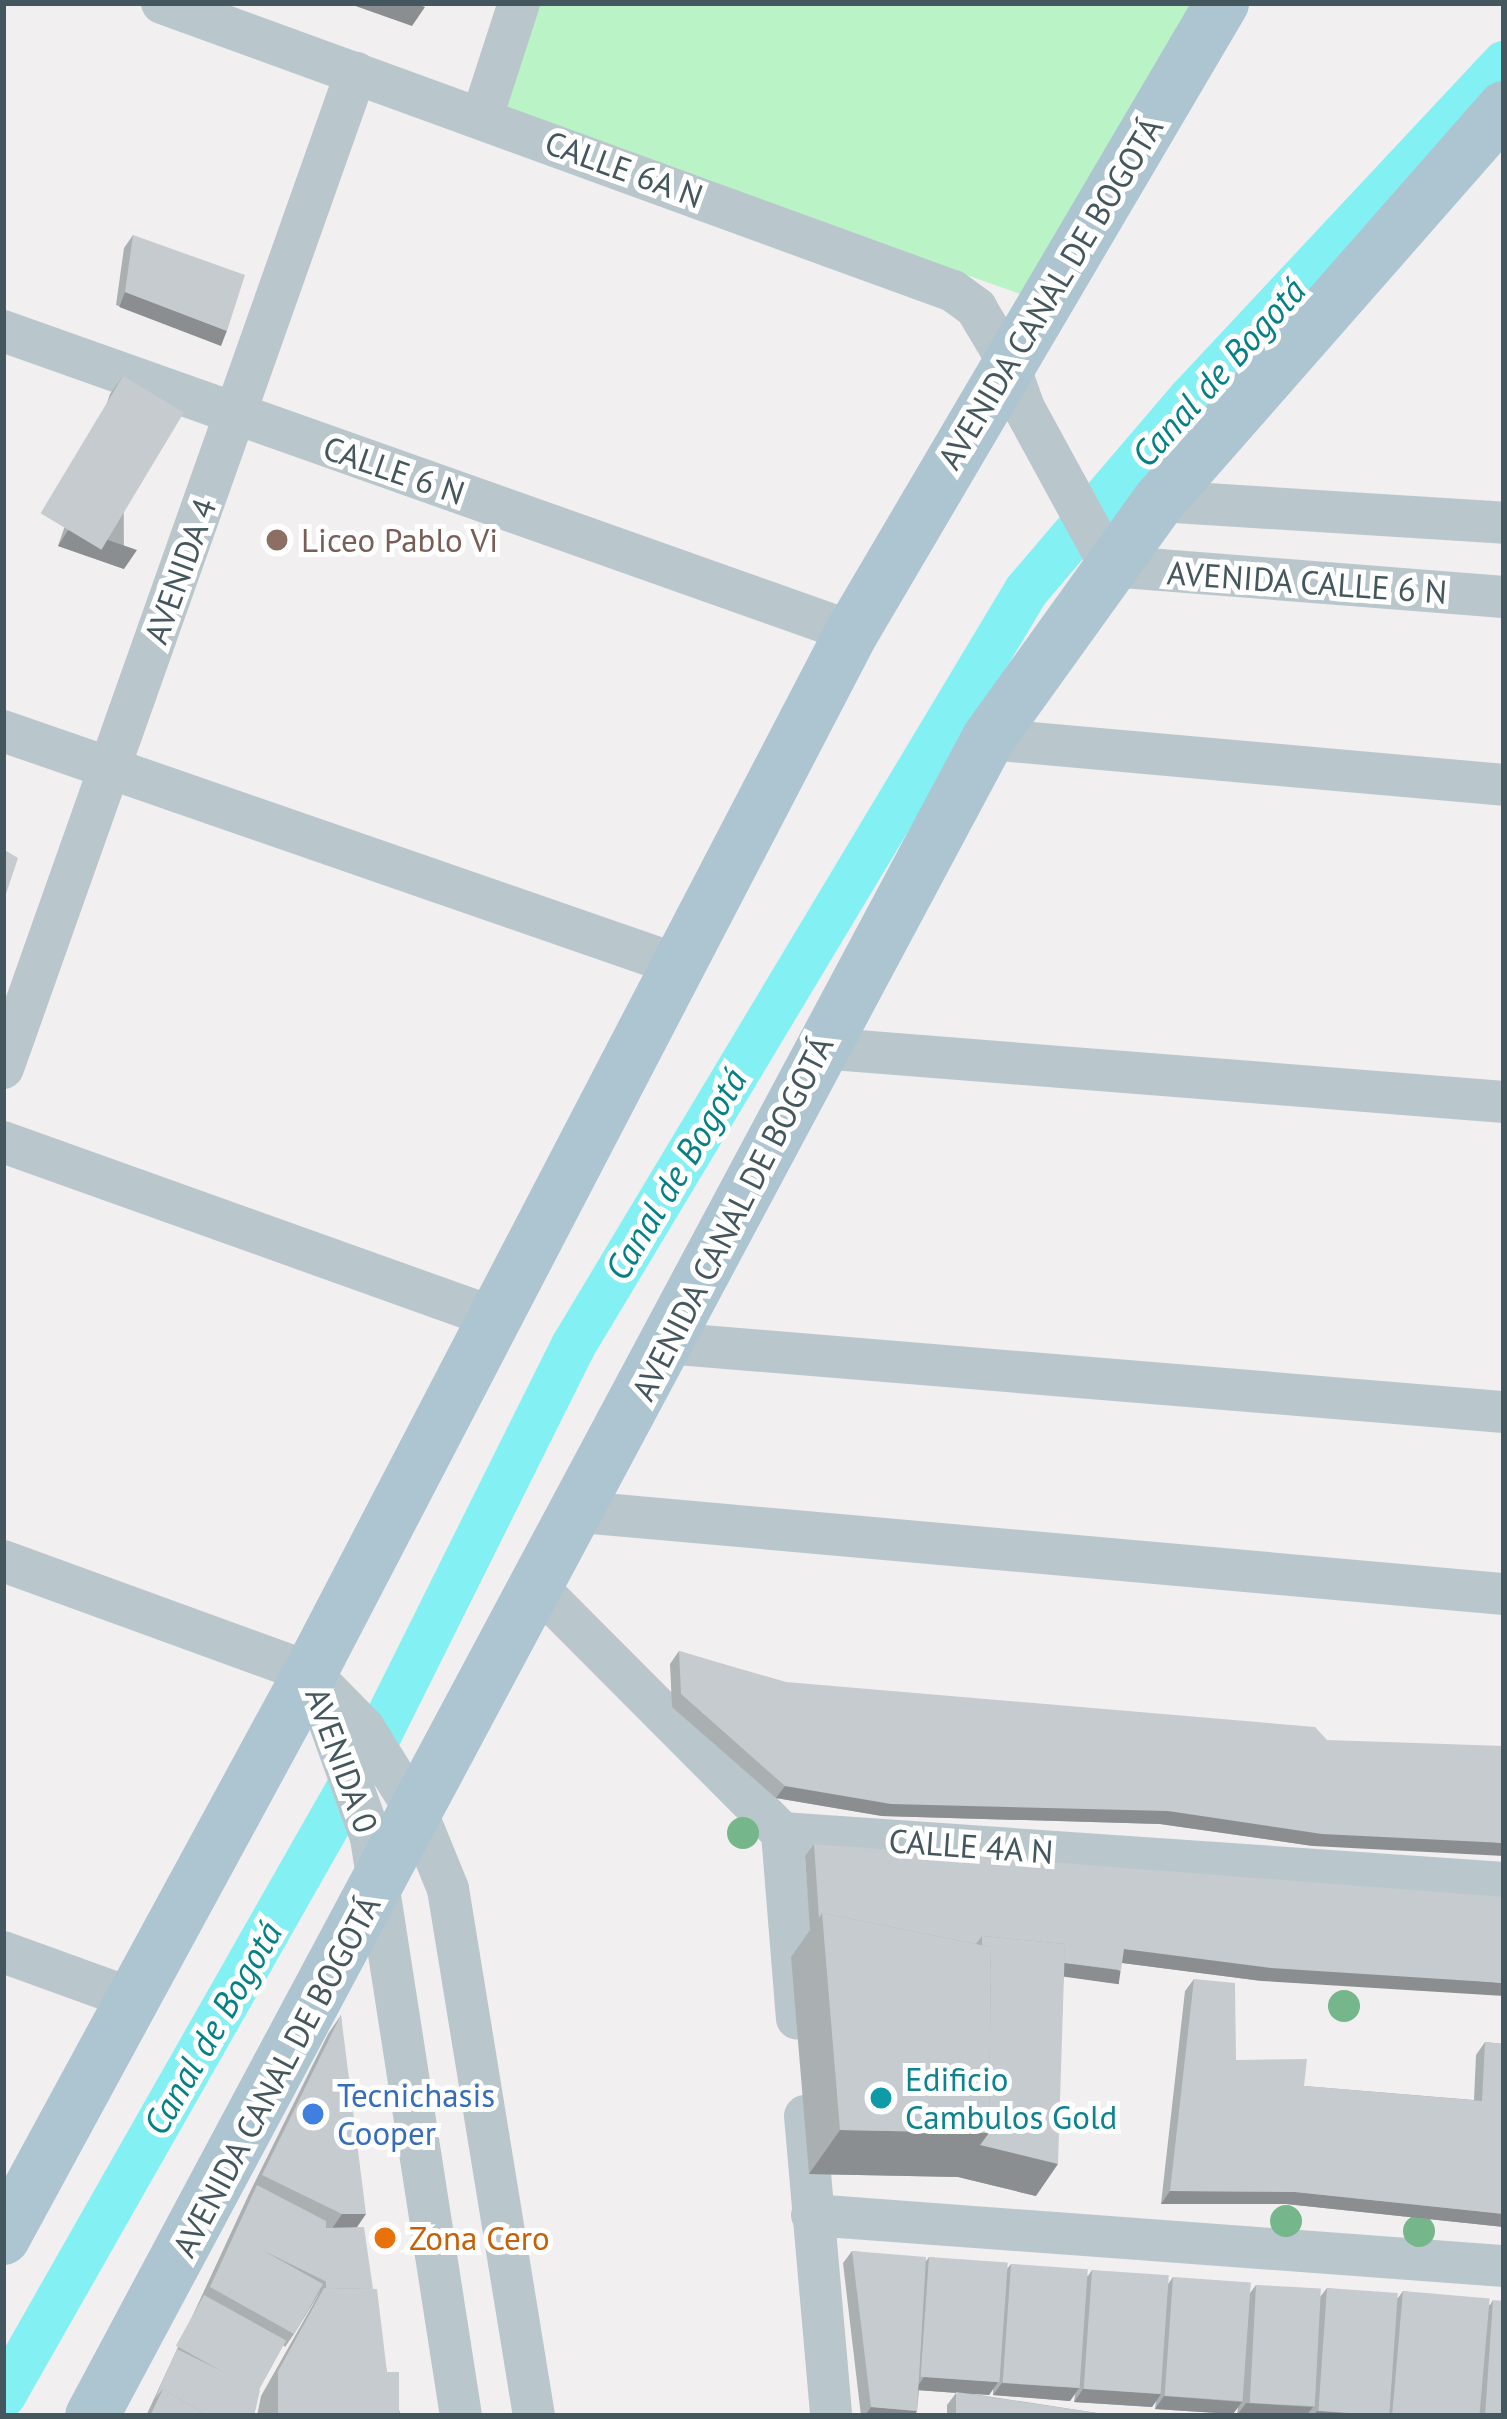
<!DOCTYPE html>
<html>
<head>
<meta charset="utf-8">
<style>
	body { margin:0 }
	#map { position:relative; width:1507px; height:2419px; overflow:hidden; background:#f2eff0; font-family:"PT Sans",sans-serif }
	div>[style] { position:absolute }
	.green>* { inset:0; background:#baf3c6 }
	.canal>* { height:45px; margin:-22.5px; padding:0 22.5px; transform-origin:22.5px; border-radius:22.5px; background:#83f0f4 }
	.minor>* { height:42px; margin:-21px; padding:0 21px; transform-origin:21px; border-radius:21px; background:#b9c7cd }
	.major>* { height:54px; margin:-27px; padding:0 27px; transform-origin:27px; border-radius:27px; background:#acc5d0 }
	.trees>* { width:32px; height:32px; margin:-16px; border-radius:50%; background:#75b68a }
	.wall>* { inset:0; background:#aaafb2 }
	.shaded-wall>* { inset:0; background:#8b8e91; transform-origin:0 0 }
	.building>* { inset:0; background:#c6cbcf; transform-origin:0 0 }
	.dots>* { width:33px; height:33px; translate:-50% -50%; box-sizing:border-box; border:6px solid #fff; border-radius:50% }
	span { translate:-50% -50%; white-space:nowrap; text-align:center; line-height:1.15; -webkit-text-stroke:10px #fff; paint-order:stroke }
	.street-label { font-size:33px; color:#45575e }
	.education-label { font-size:33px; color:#785e54 }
	.left { translate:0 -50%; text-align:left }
	.culture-label { font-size:33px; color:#0d838f }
	.shop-label { font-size:33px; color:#366cbe }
	.food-label { font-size:33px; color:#c56008 }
	.water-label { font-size:36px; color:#058185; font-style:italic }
	.frame { position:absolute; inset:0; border:6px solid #45575e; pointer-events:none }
</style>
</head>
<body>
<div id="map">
	<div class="green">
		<div style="clip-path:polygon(525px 3px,1216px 3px,1023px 295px,494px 107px)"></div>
	</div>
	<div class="canal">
		<div style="left:3px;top:2395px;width:763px;rotate:-60.38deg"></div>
		<div style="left:380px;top:1732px;width:432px;rotate:-63.5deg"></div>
		<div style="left:573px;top:1345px;width:880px;rotate:-59.04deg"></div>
		<div style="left:1026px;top:590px;width:253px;rotate:-49.5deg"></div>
		<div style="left:1190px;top:398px;width:459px;rotate:-46.9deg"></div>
	</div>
	<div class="minor">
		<div style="left:162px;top:3px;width:842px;rotate:20.01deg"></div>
		<div style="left:953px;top:291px;width:29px;rotate:36deg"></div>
		<div style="left:976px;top:308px;width:61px;rotate:59.2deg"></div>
		<div style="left:1007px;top:360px;width:51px;rotate:70.5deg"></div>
		<div style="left:1024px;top:408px;width:180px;rotate:61.4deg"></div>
		<div style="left:1110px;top:566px;width:395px;rotate:4.5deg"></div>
		<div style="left:482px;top:117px;width:120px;rotate:-72deg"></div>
		<div style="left:3px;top:331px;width:901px;rotate:19.52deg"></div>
		<div style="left:1159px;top:501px;width:346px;rotate:3.6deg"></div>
		<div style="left:3px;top:731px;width:711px;rotate:19.12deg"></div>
		<div style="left:988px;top:739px;width:518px;rotate:5.09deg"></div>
		<div style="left:820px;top:1048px;width:686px;rotate:4.51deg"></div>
		<div style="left:3px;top:1068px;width:1056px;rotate:-70.47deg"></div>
		<div style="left:3px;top:1142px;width:523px;rotate:19.68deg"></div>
		<div style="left:666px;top:1343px;width:841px;rotate:4.71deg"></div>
		<div style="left:581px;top:1512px;width:927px;rotate:5.08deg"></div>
		<div style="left:3px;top:1561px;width:327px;rotate:20deg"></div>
		<div style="left:310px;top:1673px;width:77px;rotate:45.5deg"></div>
		<div style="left:364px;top:1728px;width:100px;rotate:58.1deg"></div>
		<div style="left:417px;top:1813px;width:82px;rotate:67.8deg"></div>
		<div style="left:448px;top:1889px;width:534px;rotate:80.73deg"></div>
		<div style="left:540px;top:1590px;width:343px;rotate:45.1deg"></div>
		<div style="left:782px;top:1833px;width:724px;rotate:3.96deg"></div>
		<div style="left:320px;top:1696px;width:151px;rotate:70.2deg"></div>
		<div style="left:371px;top:1838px;width:585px;rotate:81.15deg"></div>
		<div style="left:782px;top:1833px;width:186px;rotate:85.4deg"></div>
		<div style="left:3px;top:1952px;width:138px;rotate:19.9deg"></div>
		<div style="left:805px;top:2116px;width:301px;rotate:85deg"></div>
		<div style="left:812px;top:2215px;width:694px;rotate:4.22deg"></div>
	</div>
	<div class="major">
		<div style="left:3px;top:2238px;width:643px;rotate:-61.48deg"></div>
		<div style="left:310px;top:1673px;width:1174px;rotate:-62.5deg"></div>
		<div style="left:852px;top:632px;width:730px;rotate:-59.53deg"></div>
		<div style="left:92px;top:2416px;width:1901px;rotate:-61.88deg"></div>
		<div style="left:988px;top:739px;width:293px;rotate:-54.3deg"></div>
		<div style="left:1159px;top:501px;width:523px;rotate:-48.72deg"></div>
	</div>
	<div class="trees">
		<div style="left:743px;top:1833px"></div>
		<div style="left:1344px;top:2006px"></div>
		<div style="left:1286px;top:2221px"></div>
		<div style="left:1419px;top:2231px"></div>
	</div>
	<div class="wall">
		<div style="clip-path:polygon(133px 235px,227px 331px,218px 344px,116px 305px,124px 248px)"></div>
		<div style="clip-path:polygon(123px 376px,124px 569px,58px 546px,110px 394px)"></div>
		<div style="clip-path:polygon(679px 1651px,1313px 1846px,1160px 1824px,882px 1816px,776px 1798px,672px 1707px,670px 1664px)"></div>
		<div style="clip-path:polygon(814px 1844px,1262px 1981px,1122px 1963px,1112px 1983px,1064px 1976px,1036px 2196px,958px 2177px,809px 2174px,791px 1957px,810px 1930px,805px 1856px)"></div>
		<div style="clip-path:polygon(1194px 1979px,1236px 2060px,1304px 2086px,1474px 2100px,1476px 2055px,1485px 2042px,1504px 2044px,1504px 2227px,1286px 2204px,1161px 2204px,1185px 1991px)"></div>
		<div style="clip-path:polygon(341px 2015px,357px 2228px,387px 2372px,401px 2416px,257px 2416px,261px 2396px,321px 2290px,294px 2334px,285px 2347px,283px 2345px,259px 2389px,254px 2416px,146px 2416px,249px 2194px,328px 2034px)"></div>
		<div style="clip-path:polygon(852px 2251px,926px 2261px,929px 2257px,1007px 2269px,1011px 2264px,1088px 2276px,1092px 2270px,1168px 2284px,1173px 2277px,1250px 2293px,1256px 2285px,1320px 2297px,1327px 2288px,1398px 2298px,1403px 2291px,1490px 2305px,1493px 2300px,1504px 2416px,1308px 2416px,1309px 2413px,1306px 2416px,1237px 2415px,1238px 2407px,1233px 2414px,1155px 2409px,1156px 2401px,1152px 2407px,1074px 2402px,1075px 2394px,1070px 2401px,993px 2395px,993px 2389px,989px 2395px,966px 2393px,1117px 2416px,947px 2416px,947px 2405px,956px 2393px,919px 2390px,917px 2411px,914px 2416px,861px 2416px,843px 2263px)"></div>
	</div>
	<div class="shaded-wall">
		<div style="clip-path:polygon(347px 3px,413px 3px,425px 7px,412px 26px)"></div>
		<div style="left:125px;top:292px;width:109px;height:16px;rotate:21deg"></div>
		<div style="clip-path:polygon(70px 527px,137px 550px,124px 569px,58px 546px)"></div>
		<div style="clip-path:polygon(785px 1786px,1168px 1811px,1504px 1843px,1504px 1856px,1313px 1846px,1160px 1824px,882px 1816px,776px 1798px)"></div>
		<div style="clip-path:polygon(1124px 1949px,1504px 1983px,1504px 1996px,1262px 1981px,1115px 1962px)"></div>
		<div style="left:982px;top:1951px;width:140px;height:14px;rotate:8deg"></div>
		<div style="clip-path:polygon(840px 2130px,989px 2133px,1058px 2164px,1036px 2196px,958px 2177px,809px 2174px)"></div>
		<div style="clip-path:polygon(1170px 2191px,1295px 2192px,1504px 2214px,1504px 2227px,1286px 2204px,1161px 2204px)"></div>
		<div style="clip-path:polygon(342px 2214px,366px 2214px,353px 2233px,329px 2233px)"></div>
		<div style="clip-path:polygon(924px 2377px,998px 2382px,989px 2395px,915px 2390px)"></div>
		<div style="clip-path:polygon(1002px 2383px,1079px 2388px,1070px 2401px,993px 2395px)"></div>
		<div style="clip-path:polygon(1083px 2389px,1161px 2394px,1152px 2407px,1074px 2402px)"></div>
		<div style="clip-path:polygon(1164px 2396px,1242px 2402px,1233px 2414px,1155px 2409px)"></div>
		<div style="clip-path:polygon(1246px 2403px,1313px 2407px,1306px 2416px,1237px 2415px)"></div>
		<div style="clip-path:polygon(871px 2407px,917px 2411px,914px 2416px,865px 2416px)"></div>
		<div style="clip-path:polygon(1317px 2411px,1391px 2416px,1313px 2416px)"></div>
	</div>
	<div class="building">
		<div style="clip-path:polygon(133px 235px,245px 275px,227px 331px,125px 292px)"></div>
		<div style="left:123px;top:376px;width:71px;height:160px;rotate:31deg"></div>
		<div style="clip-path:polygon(3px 849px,18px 858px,3px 903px)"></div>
		<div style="clip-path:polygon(679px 1651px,786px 1682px,1315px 1727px,1327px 1740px,1504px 1746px,1504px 1843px,1322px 1834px,1168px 1811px,891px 1804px,785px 1786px,681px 1694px)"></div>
		<div style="clip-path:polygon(814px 1844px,1504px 1897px,1504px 1983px,1271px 1968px,1124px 1949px,1121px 1970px,1064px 1963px,1065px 1944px,982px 1936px,976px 1944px,822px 1913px,819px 1918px)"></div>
		<div style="clip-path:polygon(822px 1913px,991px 1947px,989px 2133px,840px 2130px)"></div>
		<div style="clip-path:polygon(982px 1936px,1065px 1944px,1058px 2164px,980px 2145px,989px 2133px,991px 1947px,982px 1945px)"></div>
		<div style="clip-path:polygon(1194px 1979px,1235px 1983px,1236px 2060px,1307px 2059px,1304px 2086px,1482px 2101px,1485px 2042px,1504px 2044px,1504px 2214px,1295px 2192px,1170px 2191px)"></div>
		<div style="clip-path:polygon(341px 2015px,366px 2214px,342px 2214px,262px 2175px)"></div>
		<div style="clip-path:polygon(257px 2185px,326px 2221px,327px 2282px,264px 2251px,323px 2284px,294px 2334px,210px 2287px)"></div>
		<div style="clip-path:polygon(364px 2227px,373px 2289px,326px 2288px,326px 2228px)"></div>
		<div style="clip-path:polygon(852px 2251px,926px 2257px,917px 2411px,871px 2407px)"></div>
		<div style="left:929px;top:2257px;width:79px;height:120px;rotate:4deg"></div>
		<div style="left:1011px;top:2264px;width:77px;height:119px;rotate:4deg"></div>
		<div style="left:1092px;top:2270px;width:77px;height:119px;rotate:4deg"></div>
		<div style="left:1173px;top:2277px;width:78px;height:119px;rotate:4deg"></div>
		<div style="left:1256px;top:2285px;width:65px;height:118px;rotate:3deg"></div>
		<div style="clip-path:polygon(324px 2288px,377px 2289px,387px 2372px,278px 2372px,276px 2375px)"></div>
		<div style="left:1327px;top:2288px;width:71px;height:123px;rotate:4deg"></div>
		<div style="left:1403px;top:2291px;width:87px;height:125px;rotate:5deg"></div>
		<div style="left:204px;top:2295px;width:94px;height:58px;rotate:29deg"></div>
		<div style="clip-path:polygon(1493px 2300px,1504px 2301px,1504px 2416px,1485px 2416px)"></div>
		<div style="clip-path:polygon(177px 2349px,260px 2390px,254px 2416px,208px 2416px,163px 2389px,155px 2398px)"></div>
		<div style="left:278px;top:2372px;width:121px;height:45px"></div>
		<div style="clip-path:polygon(163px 2389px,208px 2416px,150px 2416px)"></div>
		<div style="clip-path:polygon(956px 2392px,1117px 2416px,956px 2416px)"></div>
	</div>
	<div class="dots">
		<div style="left:277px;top:540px;background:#8d6e63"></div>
		<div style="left:881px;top:2098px;background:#0f9aa8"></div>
		<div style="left:313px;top:2114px;background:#3f7fe0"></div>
		<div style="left:385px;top:2238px;background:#e8710a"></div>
	</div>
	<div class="street-label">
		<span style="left:624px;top:169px;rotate:20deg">CALLE 6A N</span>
		<span style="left:1050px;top:293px;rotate:-59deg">AVENIDA CANAL DE BOGOTÁ</span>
		<span style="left:394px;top:470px;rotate:19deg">CALLE 6 N</span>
		<span style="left:180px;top:571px;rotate:-70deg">AVENIDA 4</span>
		<span style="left:1307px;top:582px;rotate:4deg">AVENIDA CALLE 6 N</span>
		<span style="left:732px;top:1218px;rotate:-63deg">AVENIDA CANAL DE BOGOTÁ</span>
		<span style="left:342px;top:1760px;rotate:70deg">AVENIDA 0</span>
		<span style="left:971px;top:1846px;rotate:4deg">CALLE 4A N</span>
		<span style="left:276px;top:2076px;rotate:-62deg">AVENIDA CANAL DE BOGOTÁ</span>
	</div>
	<div class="education-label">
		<span class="left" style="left:301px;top:540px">Liceo Pablo Vi</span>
	</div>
	<div class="culture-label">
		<span class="left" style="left:905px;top:2098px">Edificio<br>Cambulos Gold</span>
	</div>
	<div class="shop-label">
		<span class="left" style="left:337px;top:2114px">Tecnichasis<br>Cooper</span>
	</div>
	<div class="food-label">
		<span class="left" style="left:409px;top:2238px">Zona Cero</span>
	</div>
	<div class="water-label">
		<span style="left:1218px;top:372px;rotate:-48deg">Canal de Bogotá</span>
		<span style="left:675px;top:1174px;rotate:-59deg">Canal de Bogotá</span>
		<span style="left:212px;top:2028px;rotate:-60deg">Canal de Bogotá</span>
	</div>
	<div class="frame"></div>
</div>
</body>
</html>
